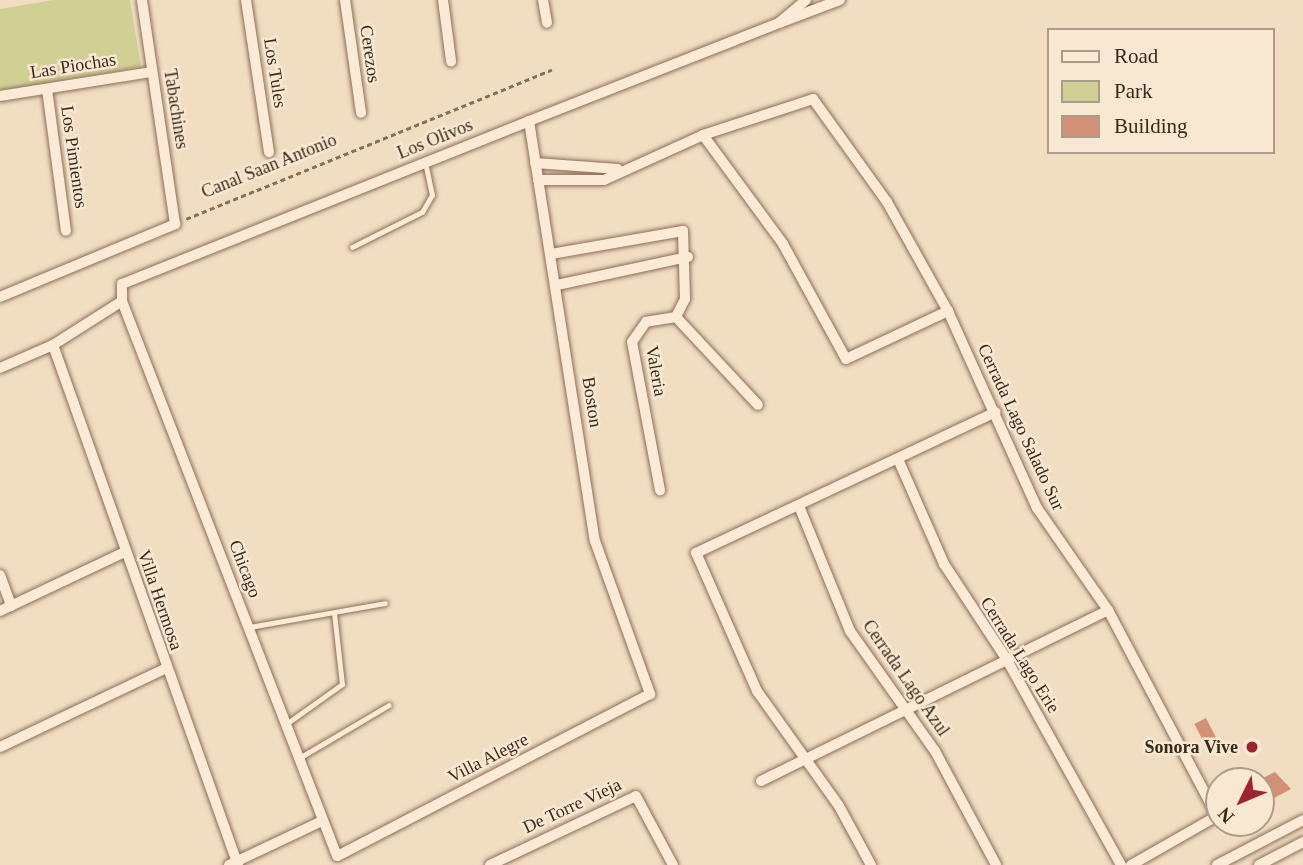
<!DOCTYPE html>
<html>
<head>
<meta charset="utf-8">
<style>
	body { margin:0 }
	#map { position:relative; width:1303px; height:865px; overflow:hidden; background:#f1ddc2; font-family:"Times New Roman",serif }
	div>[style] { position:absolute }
	.green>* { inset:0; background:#d0d095 }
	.building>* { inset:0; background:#d29075; transform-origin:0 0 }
	.path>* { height:2.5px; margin-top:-1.25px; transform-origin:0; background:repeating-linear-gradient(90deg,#8d6d58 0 5px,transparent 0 8.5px) }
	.roads { filter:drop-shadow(0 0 2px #8d6d58) drop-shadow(0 0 2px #8d6d58) }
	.service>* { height:5px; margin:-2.5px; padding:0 2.5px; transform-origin:2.5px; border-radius:2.5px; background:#fbebd6 }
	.minor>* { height:10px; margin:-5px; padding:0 5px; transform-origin:5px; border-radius:5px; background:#fbebd6 }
	.dots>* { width:19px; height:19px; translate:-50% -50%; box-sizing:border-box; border:4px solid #f8e8d2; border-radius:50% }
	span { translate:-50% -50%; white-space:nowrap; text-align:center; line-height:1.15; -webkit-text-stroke:5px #f8e8d2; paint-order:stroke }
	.street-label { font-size:18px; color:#3b281d }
	.poi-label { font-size:18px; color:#3b281d; font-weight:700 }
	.right { translate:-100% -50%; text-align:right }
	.legend { position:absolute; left:1047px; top:28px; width:228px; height:126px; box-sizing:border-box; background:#f8e8d2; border:2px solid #ac9b8a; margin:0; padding:9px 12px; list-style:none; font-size:21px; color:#3b281d }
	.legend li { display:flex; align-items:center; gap:14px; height:35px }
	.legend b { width:35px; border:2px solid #ac9b8a }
	.north { position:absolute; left:1205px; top:767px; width:70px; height:70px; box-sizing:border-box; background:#f8e8d2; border:2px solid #ac9b8a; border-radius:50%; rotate:227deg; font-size:19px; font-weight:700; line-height:28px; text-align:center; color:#3b281d }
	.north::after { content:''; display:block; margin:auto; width:24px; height:32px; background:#a02333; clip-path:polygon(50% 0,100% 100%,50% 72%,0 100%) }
</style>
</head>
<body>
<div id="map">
	<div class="green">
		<div style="clip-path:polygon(53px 0,130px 0,141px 67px,0 91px,0 9px)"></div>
	</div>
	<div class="building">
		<div style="left:1206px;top:718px;width:27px;height:13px;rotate:63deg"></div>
		<div style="clip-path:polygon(1275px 772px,1291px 789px,1261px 805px,1261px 779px)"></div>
	</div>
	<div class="path">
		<div style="left:186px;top:219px;width:395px;rotate:-22.2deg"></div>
	</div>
	<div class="roads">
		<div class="service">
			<div style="left:352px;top:247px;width:78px;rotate:-26.6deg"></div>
			<div style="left:422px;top:212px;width:20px;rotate:-60deg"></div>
			<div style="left:432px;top:195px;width:34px;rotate:-102deg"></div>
			<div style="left:249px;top:627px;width:138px;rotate:-10deg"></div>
			<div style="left:286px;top:724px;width:69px;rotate:-35.5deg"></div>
			<div style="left:342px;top:684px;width:71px;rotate:-96.4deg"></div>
			<div style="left:299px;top:758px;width:104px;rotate:-30.5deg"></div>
		</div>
		<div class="minor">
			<div style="left:246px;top:0;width:154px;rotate:81.4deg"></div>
			<div style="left:345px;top:0;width:114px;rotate:81.9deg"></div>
			<div style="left:443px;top:0;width:62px;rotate:82.5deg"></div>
			<div style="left:543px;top:0;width:23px;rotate:80deg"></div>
			<div style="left:806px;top:0;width:35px;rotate:140deg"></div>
			<div style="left:779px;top:23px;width:65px;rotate:-20.7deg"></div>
			<div style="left:47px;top:89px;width:143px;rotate:82.4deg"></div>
			<div style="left:0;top:96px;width:154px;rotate:-9deg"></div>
			<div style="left:529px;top:121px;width:425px;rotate:81.1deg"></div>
			<div style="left:595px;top:541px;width:163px;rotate:70.2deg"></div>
			<div style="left:650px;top:694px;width:352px;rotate:152.6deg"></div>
			<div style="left:337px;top:856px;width:595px;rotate:-111.18deg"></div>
			<div style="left:122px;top:301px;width:17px;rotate:-90deg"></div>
			<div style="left:122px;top:284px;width:438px;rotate:-21.8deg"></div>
			<div style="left:529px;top:121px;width:269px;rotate:-21.4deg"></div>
			<div style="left:703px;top:135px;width:135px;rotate:53.7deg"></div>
			<div style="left:783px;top:244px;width:131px;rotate:61.3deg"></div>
			<div style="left:846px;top:359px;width:113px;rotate:-25.2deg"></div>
			<div style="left:535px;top:163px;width:83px;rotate:4.1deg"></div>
			<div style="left:538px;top:180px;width:66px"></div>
			<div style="left:604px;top:180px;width:109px;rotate:-24.4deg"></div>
			<div style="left:703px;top:135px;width:116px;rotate:-18.1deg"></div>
			<div style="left:813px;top:99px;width:127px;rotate:54.3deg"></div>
			<div style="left:887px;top:202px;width:125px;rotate:60.8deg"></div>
			<div style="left:948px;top:311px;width:216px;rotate:65.7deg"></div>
			<div style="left:1037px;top:508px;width:124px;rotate:55.2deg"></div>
			<div style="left:1108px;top:610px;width:233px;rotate:62.1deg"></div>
			<div style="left:1217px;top:816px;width:99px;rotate:150.3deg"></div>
			<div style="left:551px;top:254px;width:134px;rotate:-9.9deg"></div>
			<div style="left:683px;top:231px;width:68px;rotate:88.3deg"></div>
			<div style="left:685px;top:299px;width:20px;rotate:117deg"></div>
			<div style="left:676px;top:317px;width:30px;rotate:171deg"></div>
			<div style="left:646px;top:322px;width:24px;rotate:125deg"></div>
			<div style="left:632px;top:342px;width:151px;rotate:79.3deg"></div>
			<div style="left:557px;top:285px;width:134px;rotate:-12.1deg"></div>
			<div style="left:0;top:297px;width:190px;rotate:-22.6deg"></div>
			<div style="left:175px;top:224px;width:226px;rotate:-98.4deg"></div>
			<div style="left:676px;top:317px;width:120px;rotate:47deg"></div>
			<div style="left:53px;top:345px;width:552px;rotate:70.42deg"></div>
			<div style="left:0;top:368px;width:58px;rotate:-23.5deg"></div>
			<div style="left:53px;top:345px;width:82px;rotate:-32.5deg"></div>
			<div style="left:898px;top:459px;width:115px;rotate:66.3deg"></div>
			<div style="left:944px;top:564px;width:115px;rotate:56.7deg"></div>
			<div style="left:1007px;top:660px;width:235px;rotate:60.9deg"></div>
			<div style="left:799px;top:506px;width:135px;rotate:67.8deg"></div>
			<div style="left:850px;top:631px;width:147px;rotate:54.7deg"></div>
			<div style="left:935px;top:751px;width:129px;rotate:61.8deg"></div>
			<div style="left:0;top:575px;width:33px;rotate:70deg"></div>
			<div style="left:0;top:611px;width:138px;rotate:-25.3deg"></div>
			<div style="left:0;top:747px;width:184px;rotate:-25.4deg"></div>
			<div style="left:761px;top:781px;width:387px;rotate:-26.2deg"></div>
			<div style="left:229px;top:865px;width:101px;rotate:-25.3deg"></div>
			<div style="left:490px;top:865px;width:161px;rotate:-25.3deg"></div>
			<div style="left:636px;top:796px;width:78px;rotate:61.8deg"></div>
			<div style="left:871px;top:865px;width:67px;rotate:-118.5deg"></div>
			<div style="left:839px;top:806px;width:141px;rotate:-125.5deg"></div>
			<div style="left:757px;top:691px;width:151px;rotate:-113.8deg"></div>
			<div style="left:696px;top:553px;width:331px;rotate:-25.2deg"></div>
			<div style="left:1217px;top:865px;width:97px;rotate:-27.6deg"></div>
			<div style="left:1259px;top:865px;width:50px;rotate:-27.6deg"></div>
		</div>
	</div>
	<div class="dots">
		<div style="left:1252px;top:747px;background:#a02333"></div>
	</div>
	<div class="street-label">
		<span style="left:370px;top:54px;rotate:82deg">Cerezos</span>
		<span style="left:73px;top:66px;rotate:-9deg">Las Piochas</span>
		<span style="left:275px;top:73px;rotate:81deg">Los Tules</span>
		<span style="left:176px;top:109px;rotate:81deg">Tabachines</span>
		<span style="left:435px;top:139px;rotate:-22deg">Los Olivos</span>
		<span style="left:74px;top:157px;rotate:82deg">Los Pimientos</span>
		<span style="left:269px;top:166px;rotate:-22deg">Canal Saan Antonio</span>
		<span style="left:656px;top:371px;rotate:80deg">Valeria</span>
		<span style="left:592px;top:402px;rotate:81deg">Boston</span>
		<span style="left:1021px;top:427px;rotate:65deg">Cerrada Lago Salado Sur</span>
		<span style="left:245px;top:569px;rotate:69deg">Chicago</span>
		<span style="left:160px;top:600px;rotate:71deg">Villa Hermosa</span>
		<span style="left:1020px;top:655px;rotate:58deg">Cerrada Lago Erie</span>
		<span style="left:906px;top:678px;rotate:55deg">Cerrada Lago Azul</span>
		<span style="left:488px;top:758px;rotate:-27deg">Villa Alegre</span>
		<span style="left:572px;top:806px;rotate:-25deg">De Torre Vieja</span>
	</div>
	<div class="poi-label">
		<span class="right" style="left:1238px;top:747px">Sonora Vive</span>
	</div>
	<ul class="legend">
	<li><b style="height:9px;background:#fbebd6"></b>Road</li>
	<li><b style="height:19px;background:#d0d095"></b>Park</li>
	<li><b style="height:19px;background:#d29075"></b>Building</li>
	</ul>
	<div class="north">N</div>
</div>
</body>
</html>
